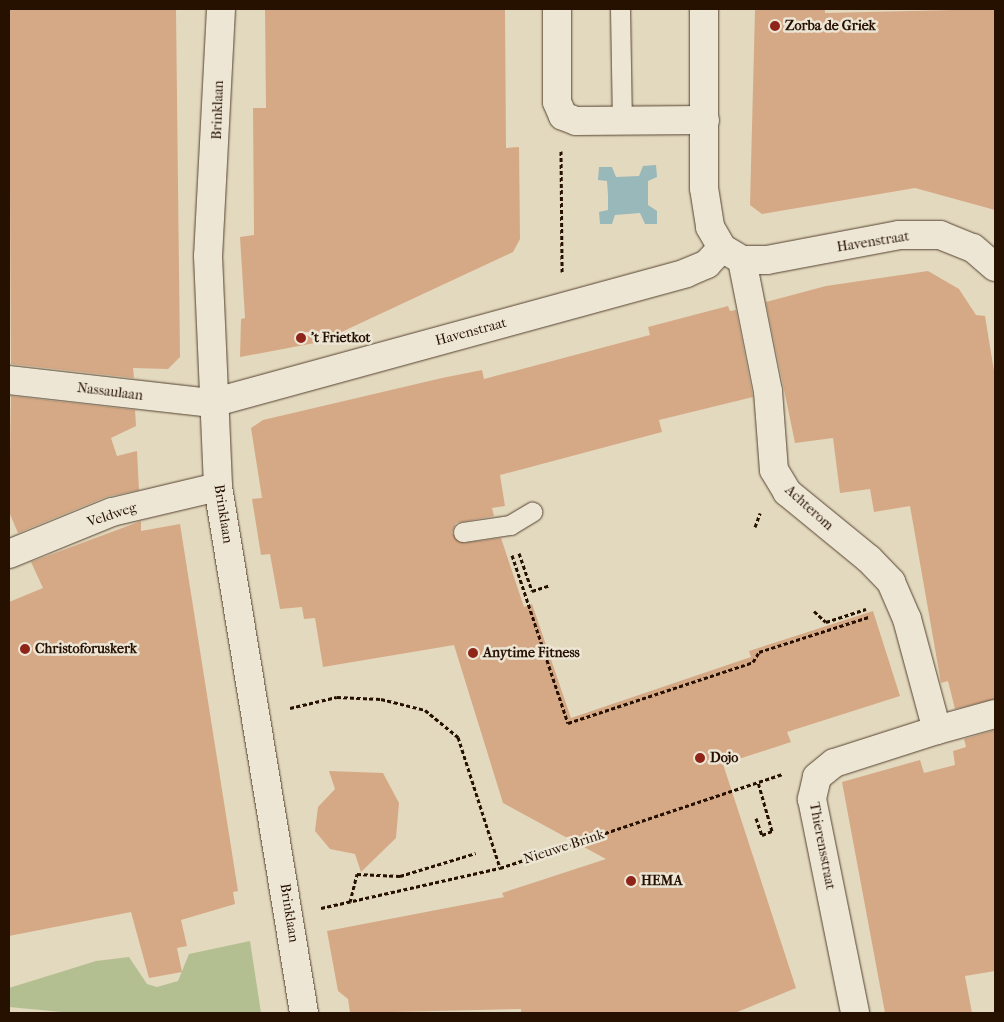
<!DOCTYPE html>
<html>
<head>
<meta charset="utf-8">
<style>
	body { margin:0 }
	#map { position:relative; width:1004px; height:1022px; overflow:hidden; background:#e3d9be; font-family:"IM FELL French Canon",serif }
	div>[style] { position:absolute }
	.green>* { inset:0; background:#b4bf91 }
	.water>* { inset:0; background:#98b8ba }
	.building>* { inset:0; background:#d6a986 }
	.path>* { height:3px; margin-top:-1.5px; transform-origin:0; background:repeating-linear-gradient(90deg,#261000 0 4px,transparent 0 6.5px) }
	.roads { filter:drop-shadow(0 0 1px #554230) drop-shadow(0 0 1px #554230) }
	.service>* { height:19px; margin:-9.5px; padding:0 9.5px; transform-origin:9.5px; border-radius:9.5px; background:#ede6d5 }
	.pedestrian>* { height:28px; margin:-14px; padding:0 14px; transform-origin:14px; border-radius:14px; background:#ede6d5 }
	.minor>* { height:28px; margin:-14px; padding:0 14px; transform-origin:14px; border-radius:14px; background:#ede6d5 }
	.tertiary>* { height:28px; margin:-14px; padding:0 14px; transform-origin:14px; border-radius:14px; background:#ede6d5 }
	.dots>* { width:14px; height:14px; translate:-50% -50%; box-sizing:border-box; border:2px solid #ede6d5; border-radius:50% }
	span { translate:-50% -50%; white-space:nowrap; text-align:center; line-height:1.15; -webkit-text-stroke:5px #ede6d5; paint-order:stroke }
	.poi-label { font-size:14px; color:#261000; font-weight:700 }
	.left { translate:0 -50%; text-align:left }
	.street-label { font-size:14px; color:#261000 }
	.frame { position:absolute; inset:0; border:10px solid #261000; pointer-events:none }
</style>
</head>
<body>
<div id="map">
	<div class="green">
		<div style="clip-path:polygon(250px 941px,261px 1013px,72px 1013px,9px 1007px,9px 988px,96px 961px,129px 957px,147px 984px,157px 987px,178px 981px,189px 954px)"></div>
	</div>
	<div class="water">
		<div style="clip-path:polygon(656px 165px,657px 177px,648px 181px,648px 205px,657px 211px,657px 224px,645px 224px,640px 213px,615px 215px,612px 224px,600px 224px,599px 212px,608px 210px,608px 195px,607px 181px,598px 180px,599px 167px,612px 167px,616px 177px,639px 176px,643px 166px)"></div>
	</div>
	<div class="building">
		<div style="clip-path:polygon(9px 9px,176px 9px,180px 357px,168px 369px,133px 368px,134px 378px,11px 364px)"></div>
		<div style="clip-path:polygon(265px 9px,505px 9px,506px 148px,519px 147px,520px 239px,513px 252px,320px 342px,240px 357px,241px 319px,245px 318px,240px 237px,254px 235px,253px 108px,266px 108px)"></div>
		<div style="clip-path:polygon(755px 9px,825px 9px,825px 13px,995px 9px,995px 210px,915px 188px,762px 214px,750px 205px)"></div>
		<div style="clip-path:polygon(928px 271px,959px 289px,976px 315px,985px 316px,995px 377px,995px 699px,955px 709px,948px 681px,941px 683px,910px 506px,874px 512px,870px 489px,840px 493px,833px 438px,795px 443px,766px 302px,826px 286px)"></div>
		<div style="clip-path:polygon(728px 306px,730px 311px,736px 310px,753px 397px,659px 420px,662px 432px,500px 475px,505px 506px,492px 508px,494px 516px,456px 523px,452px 533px,464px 543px,501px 538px,524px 607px,532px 604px,571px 718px,751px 657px,749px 651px,873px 611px,900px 696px,787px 732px,791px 742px,723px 764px,796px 988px,735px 1013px,521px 1013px,521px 1009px,350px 1013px,348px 999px,338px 991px,327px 931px,504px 897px,502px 893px,606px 859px,503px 803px,454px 645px,323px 667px,315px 618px,304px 619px,302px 607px,280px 609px,270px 554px,261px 555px,252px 499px,262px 498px,251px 428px,263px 420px,442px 378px,482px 370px,484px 379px,650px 335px,648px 327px)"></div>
		<div style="clip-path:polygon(11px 396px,135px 410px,136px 426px,111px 438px,117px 456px,137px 451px,139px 490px,106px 497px,18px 533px,9px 512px)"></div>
		<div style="clip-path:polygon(141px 521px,141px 531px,180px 524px,238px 891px,233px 892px,235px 904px,181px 920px,187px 946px,177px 948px,182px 972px,149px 978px,131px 912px,9px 936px,9px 602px,43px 588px,31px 562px)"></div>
		<div style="clip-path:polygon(995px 730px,995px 971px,965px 976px,972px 1013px,885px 1013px,842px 782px,920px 760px,924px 773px,955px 765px,953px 751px,966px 747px,964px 739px)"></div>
		<div style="clip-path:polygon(329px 771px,383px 773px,399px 803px,396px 838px,361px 872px,355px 854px,330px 849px,315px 831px,318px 807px,335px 789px)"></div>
	</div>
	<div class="path">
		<div style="left:561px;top:151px;width:121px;rotate:89.5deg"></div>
		<div style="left:755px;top:527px;width:15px;rotate:-70deg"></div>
		<div style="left:519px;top:553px;width:40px;rotate:71.1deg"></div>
		<div style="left:532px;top:591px;width:19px;rotate:-18deg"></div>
		<div style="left:512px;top:555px;width:177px;rotate:71.6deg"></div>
		<div style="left:568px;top:723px;width:195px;rotate:-18.2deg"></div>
		<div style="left:753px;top:662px;width:12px;rotate:-59deg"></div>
		<div style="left:759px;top:652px;width:115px;rotate:-17.7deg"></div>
		<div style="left:814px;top:611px;width:16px;rotate:43deg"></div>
		<div style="left:826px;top:622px;width:42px;rotate:-18deg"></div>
		<div style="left:290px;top:708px;width:48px;rotate:-13.2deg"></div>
		<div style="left:337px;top:697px;width:44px;rotate:2.6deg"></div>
		<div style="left:381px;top:699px;width:45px;rotate:14deg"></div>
		<div style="left:425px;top:710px;width:43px;rotate:39.3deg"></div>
		<div style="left:458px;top:737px;width:138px;rotate:72.2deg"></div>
		<div style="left:756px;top:818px;width:18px;rotate:71deg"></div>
		<div style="left:762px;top:835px;width:11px;rotate:-22deg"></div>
		<div style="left:772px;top:831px;width:51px;rotate:-105.9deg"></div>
		<div style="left:350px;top:902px;width:29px;rotate:-76deg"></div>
		<div style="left:357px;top:874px;width:43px;rotate:2.7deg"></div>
		<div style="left:400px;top:876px;width:79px;rotate:-16.8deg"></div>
		<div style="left:321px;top:908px;width:183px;rotate:-12.6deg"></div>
		<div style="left:500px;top:868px;width:297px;rotate:-18.4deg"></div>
	</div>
	<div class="roads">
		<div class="service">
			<div style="left:620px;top:9px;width:113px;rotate:89deg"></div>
			<div style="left:463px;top:532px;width:48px;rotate:-8.5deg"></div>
			<div style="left:510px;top:525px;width:26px;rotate:-31deg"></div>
		</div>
		<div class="pedestrian">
			<div style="left:9px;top:380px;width:204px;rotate:6.5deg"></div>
			<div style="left:212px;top:403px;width:492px;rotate:-15.3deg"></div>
			<div style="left:686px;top:273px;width:23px;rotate:-23deg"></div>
			<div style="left:707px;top:264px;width:22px;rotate:-47deg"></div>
			<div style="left:937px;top:730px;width:60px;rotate:-15.4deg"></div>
		</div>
		<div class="minor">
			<div style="left:557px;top:9px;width:93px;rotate:90deg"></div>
			<div style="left:557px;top:102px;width:15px;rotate:67deg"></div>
			<div style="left:563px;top:116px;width:14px;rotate:21deg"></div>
			<div style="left:576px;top:121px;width:129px;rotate:-0.4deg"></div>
			<div style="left:704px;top:9px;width:179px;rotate:90deg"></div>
			<div style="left:704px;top:188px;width:39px;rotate:81deg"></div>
			<div style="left:710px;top:227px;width:24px;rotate:60deg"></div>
			<div style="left:722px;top:248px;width:23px;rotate:31deg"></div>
			<div style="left:742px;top:260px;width:25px"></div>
			<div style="left:767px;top:260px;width:134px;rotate:-10.7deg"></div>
			<div style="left:899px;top:235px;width:41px"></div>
			<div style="left:940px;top:235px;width:35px;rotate:22deg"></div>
			<div style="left:973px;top:248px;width:29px;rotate:41deg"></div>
			<div style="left:742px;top:260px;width:134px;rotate:78.8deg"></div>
			<div style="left:768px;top:391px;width:79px;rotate:85.7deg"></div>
			<div style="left:774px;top:470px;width:26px;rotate:59deg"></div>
			<div style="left:787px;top:492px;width:106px;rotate:39.3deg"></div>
			<div style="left:869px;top:559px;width:32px;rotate:46deg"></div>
			<div style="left:891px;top:582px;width:40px;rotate:66.6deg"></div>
			<div style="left:907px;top:619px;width:115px;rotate:74.9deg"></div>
			<div style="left:937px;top:730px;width:108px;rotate:162.2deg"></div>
			<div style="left:834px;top:763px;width:22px;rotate:141deg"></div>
			<div style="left:817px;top:777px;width:23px;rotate:103deg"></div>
			<div style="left:812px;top:799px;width:218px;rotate:78.6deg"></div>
			<div style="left:9px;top:554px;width:111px;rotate:-22.2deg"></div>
			<div style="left:112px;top:512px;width:109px;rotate:-13.3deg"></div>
		</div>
		<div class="tertiary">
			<div style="left:221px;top:9px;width:247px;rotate:93deg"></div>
			<div style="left:208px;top:256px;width:231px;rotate:87.5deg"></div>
			<div style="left:218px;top:487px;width:533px;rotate:80.71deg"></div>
		</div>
	</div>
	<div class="dots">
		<div style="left:775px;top:26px;background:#8f2418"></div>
		<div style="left:301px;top:338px;background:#8f2418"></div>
		<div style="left:25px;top:649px;background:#8f2418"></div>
		<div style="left:473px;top:653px;background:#8f2418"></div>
		<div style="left:700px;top:758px;background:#8f2418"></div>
		<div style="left:631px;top:881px;background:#8f2418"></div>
	</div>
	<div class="poi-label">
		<span class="left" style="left:785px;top:26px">Zorba de Griek</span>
		<span class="left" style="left:311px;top:338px">'t Frietkot</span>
		<span class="left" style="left:35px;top:649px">Christoforuskerk</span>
		<span class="left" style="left:483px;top:653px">Anytime Fitness</span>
		<span class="left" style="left:710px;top:758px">Dojo</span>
		<span class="left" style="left:641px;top:881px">HEMA</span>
	</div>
	<div class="street-label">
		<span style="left:218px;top:110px;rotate:-88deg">Brinklaan</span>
		<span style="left:873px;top:242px;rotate:-9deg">Havenstraat</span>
		<span style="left:471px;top:332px;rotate:-15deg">Havenstraat</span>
		<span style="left:110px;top:392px;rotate:7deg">Nassaulaan</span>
		<span style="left:809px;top:508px;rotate:42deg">Achterom</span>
		<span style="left:223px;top:514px;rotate:81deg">Brinklaan</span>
		<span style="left:112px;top:515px;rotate:-18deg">Veldweg</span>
		<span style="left:822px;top:846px;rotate:79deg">Thierensstraat</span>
		<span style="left:564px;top:847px;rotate:-18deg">Nieuwe Brink</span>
		<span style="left:289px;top:913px;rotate:81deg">Brinklaan</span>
	</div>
	<div class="frame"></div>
</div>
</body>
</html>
